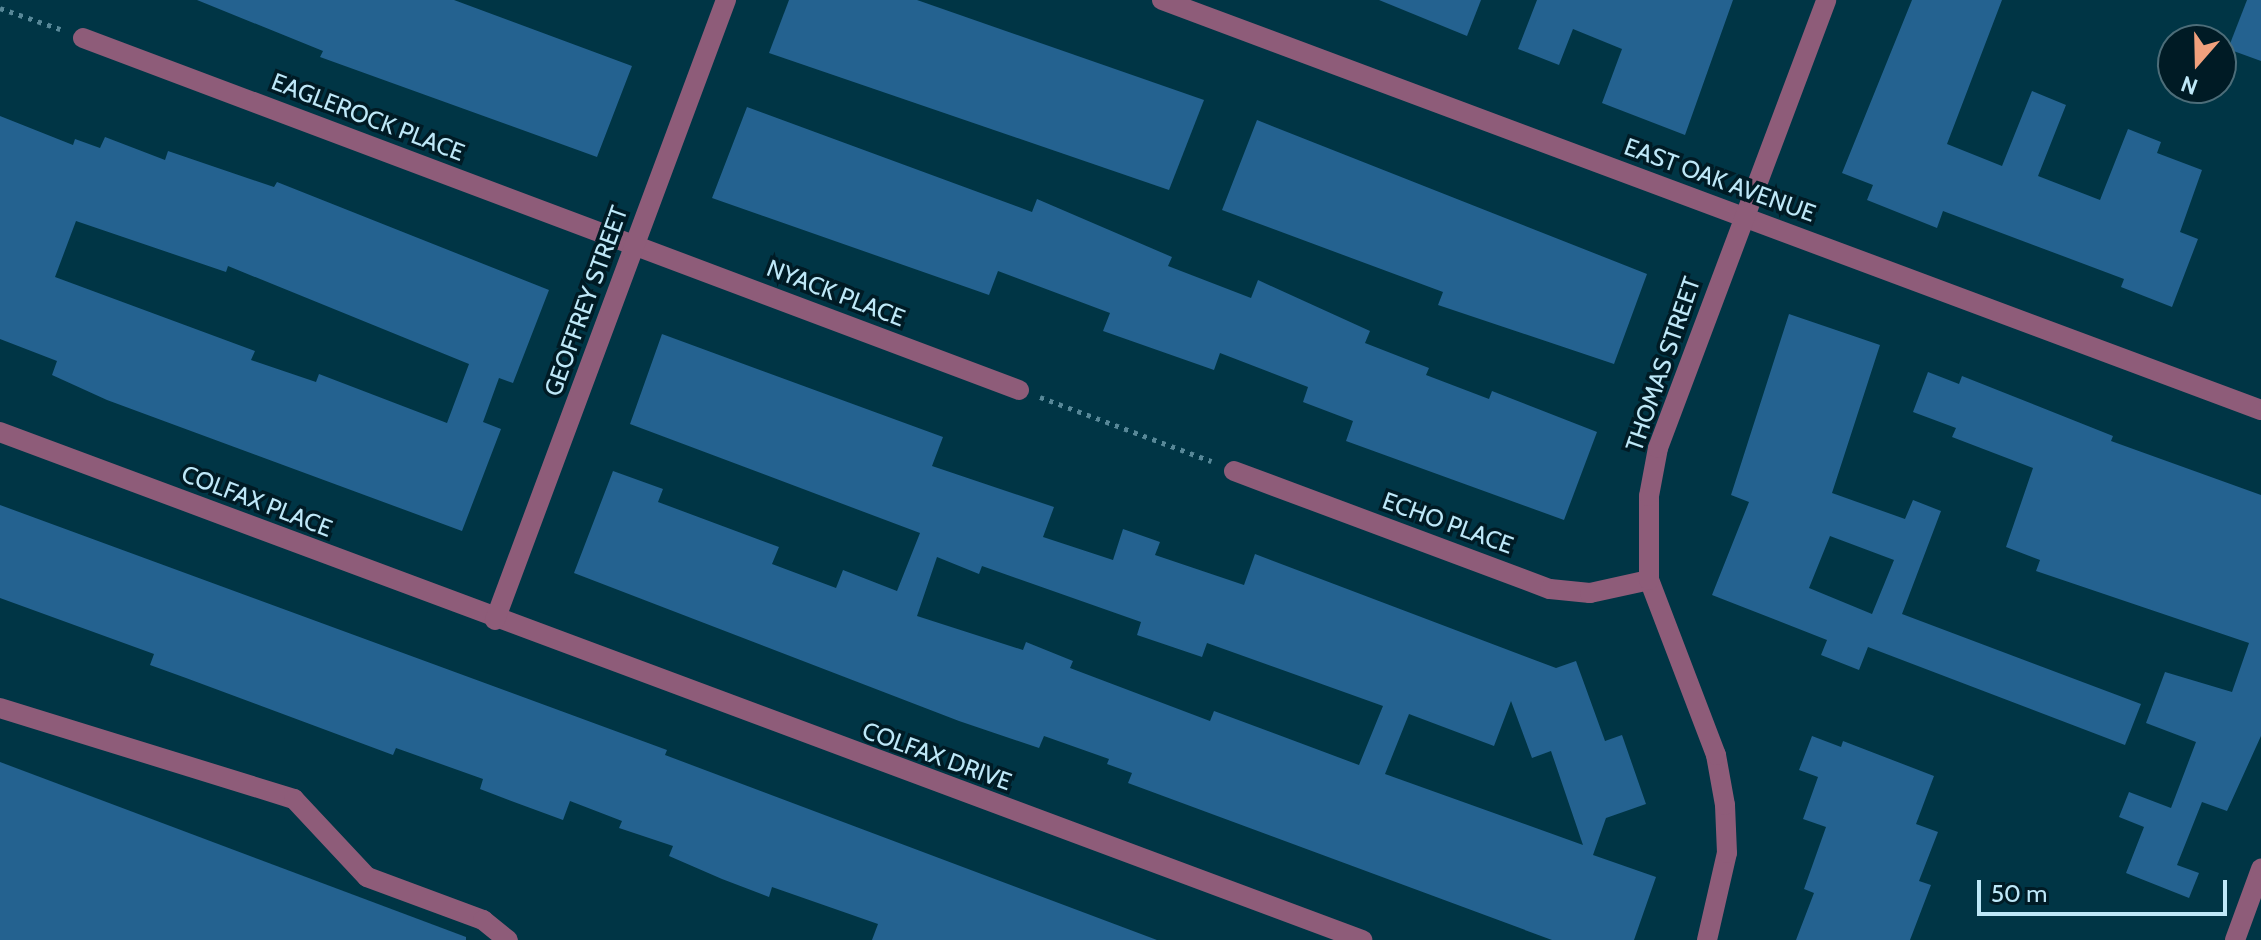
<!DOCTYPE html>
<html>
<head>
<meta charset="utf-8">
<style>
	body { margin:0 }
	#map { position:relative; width:2261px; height:940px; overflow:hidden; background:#003545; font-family:Cabin,sans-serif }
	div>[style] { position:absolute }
	.building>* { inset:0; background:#246290 }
	.path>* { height:5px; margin-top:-2.5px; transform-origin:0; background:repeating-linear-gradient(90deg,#588898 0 4px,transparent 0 10px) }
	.minor>* { height:20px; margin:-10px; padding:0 10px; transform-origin:10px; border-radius:10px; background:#8e5c79 }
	span { translate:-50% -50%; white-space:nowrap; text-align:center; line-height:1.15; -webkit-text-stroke:7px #001b25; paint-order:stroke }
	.street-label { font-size:24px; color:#bee8f8 }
	.north { position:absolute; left:2157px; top:24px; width:80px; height:80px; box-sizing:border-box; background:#001b25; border:2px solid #4c6d79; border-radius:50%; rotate:200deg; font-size:22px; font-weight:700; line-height:32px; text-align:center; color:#bee8f8 }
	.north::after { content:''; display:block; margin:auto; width:28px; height:36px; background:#f1a17d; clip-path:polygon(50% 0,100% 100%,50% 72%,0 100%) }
	.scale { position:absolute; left:1977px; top:880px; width:250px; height:36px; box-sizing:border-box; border:4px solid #bee8f8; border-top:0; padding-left:10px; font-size:24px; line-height:28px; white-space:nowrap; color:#bee8f8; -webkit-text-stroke:6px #001b25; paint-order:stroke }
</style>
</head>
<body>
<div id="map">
	<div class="building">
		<div style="clip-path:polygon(197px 0,454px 0,632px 66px,597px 157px,320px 57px,323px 51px)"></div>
		<div style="clip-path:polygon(789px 0,917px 0,1204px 100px,1169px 190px,769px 53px)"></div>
		<div style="clip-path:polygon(1379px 0,1481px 0,1467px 36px)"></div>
		<div style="clip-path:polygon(1537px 0,1733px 0,1685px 135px,1602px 103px,1622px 49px,1573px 29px,1559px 65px,1518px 49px)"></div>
		<div style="clip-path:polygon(1912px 0,2002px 0,1947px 144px,2002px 166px,2032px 91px,2066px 105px,2038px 176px,2100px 200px,2128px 129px,2161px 142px,2157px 153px,2202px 170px,2180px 232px,2198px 239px,2172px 307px,2121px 287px,2124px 279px,1943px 211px,1937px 228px,1867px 200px,1873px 185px,1842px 173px)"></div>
		<div style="clip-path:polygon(2247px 0,2261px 0,2261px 61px,2228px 49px)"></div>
		<div style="clip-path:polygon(747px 107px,1032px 212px,1037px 199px,1172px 257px,1168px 266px,1251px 298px,1258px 280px,1370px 331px,1365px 343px,1429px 368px,1426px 375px,1489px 399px,1492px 391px,1597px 432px,1564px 520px,1346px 441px,1353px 421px,1303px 402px,1308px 387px,1220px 353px,1214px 370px,1103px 331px,1110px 313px,998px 271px,989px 295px,712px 198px)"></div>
		<div style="clip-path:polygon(evenodd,0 116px,73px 145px,75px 139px,100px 148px,105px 137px,165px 160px,168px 151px,274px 187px,277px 182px,549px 290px,513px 383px,499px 378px,483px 422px,501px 429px,462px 531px,107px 400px,52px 375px,57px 361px,0 339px,0 116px,76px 221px,226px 272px,228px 266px,469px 364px,447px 423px,319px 374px,316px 382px,251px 360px,255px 351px,55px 277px,76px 221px)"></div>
		<div style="clip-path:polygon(1257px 120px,1647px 274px,1614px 364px,1438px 305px,1443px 292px,1222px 210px)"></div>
		<div style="clip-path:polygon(evenodd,1789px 314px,1880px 345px,1832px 493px,1905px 519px,1913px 500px,1941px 511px,1902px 614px,2141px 704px,2125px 745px,1868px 647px,1859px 670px,1821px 655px,1827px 640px,1712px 595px,1749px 502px,1731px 495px,1789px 314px,1830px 536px,1894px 560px,1872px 614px,1809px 588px,1830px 536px)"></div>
		<div style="clip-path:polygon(evenodd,662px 334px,943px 437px,932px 466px,1054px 507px,1043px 537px,1113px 560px,1123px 529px,1160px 542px,1155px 555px,1244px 585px,1255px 554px,1556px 668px,1576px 661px,1605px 741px,1622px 735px,1646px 804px,1606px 818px,1593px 855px,1656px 877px,1634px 940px,1552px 940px,1128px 783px,1132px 773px,1107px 764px,1109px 759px,1044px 736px,1039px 748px,959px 721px,574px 573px,613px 471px,663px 489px,658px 502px,779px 547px,772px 564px,836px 588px,843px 570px,897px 591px,920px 533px,630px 424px,662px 334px,937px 557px,979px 574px,982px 566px,1141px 622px,1137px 635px,1202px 657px,1207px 643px,1383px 706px,1359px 765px,1214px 711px,1210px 721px,1070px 668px,1073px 661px,1026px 642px,1023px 650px,917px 616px,937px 557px,662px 334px,1511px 701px,1532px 758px,1551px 751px,1583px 845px,1385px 774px,1409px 714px,1494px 746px,1511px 701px)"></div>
		<div style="clip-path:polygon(1928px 372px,1959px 384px,1962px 376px,2113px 436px,2111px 441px,2261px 495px,2261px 736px,2227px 811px,2202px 802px,2177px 865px,2199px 873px,2189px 898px,2126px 873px,2144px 827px,2119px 817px,2129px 792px,2171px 808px,2196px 742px,2146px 723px,2165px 672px,2232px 692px,2249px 643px,2036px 571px,2040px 560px,2006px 547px,2033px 468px,1952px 437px,1956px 428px,1913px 412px)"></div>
		<div style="clip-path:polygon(0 505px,667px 750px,665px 755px,1157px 940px,872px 940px,878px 924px,772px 887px,769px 897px,722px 879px,669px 856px,673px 846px,619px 828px,622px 821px,570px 801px,563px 820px,514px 802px,480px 789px,483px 779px,396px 748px,393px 755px,186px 678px,150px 665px,154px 654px,0 598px)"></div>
		<div style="clip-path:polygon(1812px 736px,1841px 747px,1843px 741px,1934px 776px,1916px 824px,1938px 832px,1919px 881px,1931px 885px,1910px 940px,1796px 940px,1814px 893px,1804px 889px,1826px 827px,1803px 819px,1818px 777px,1799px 770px)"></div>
		<div style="clip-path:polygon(0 762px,466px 937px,466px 940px,0 940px)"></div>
	</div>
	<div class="path">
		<div style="left:0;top:8px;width:64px;rotate:19.3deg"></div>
		<div style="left:1040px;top:397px;width:183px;rotate:20.5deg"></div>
	</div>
	<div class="minor">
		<div style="left:1162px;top:0;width:1173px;rotate:20.46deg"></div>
		<div style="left:83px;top:38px;width:1000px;rotate:20.61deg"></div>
		<div style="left:0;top:432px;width:1454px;rotate:20.45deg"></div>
		<div style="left:1234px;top:471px;width:337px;rotate:20.5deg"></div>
		<div style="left:1550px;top:589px;width:40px;rotate:5.7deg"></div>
		<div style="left:1590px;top:593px;width:60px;rotate:-12.4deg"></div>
		<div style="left:495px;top:620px;width:662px;rotate:-69.57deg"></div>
		<div style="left:0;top:708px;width:308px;rotate:17.2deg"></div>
		<div style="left:294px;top:799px;width:107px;rotate:46.9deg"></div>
		<div style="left:367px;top:877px;width:124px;rotate:20.3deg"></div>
		<div style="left:483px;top:920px;width:32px;rotate:39deg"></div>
		<div style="left:1707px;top:940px;width:89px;rotate:-77.1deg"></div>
		<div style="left:1727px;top:853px;width:48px;rotate:-92.4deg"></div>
		<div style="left:1725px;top:805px;width:51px;rotate:-100.2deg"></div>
		<div style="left:1716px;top:755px;width:187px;rotate:-110.9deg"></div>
		<div style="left:1649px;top:580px;width:84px;rotate:-90deg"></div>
		<div style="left:1649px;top:496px;width:49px;rotate:-79.4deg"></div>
		<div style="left:1658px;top:448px;width:478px;rotate:-69.4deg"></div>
		<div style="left:2235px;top:940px;width:76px;rotate:-69.9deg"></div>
	</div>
	<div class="street-label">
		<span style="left:368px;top:117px;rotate:21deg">EAGLEROCK PLACE</span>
		<span style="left:1720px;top:180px;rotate:20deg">EAST OAK AVENUE</span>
		<span style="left:836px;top:293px;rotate:21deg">NYACK PLACE</span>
		<span style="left:586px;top:301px;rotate:-70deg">GEOFFREY STREET</span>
		<span style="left:1663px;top:364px;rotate:-71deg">THOMAS STREET</span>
		<span style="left:257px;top:501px;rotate:21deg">COLFAX PLACE</span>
		<span style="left:1448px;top:523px;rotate:20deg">ECHO PLACE</span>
		<span style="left:937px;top:756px;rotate:20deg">COLFAX DRIVE</span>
	</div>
	<div class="north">N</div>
	<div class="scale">50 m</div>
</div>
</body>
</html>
